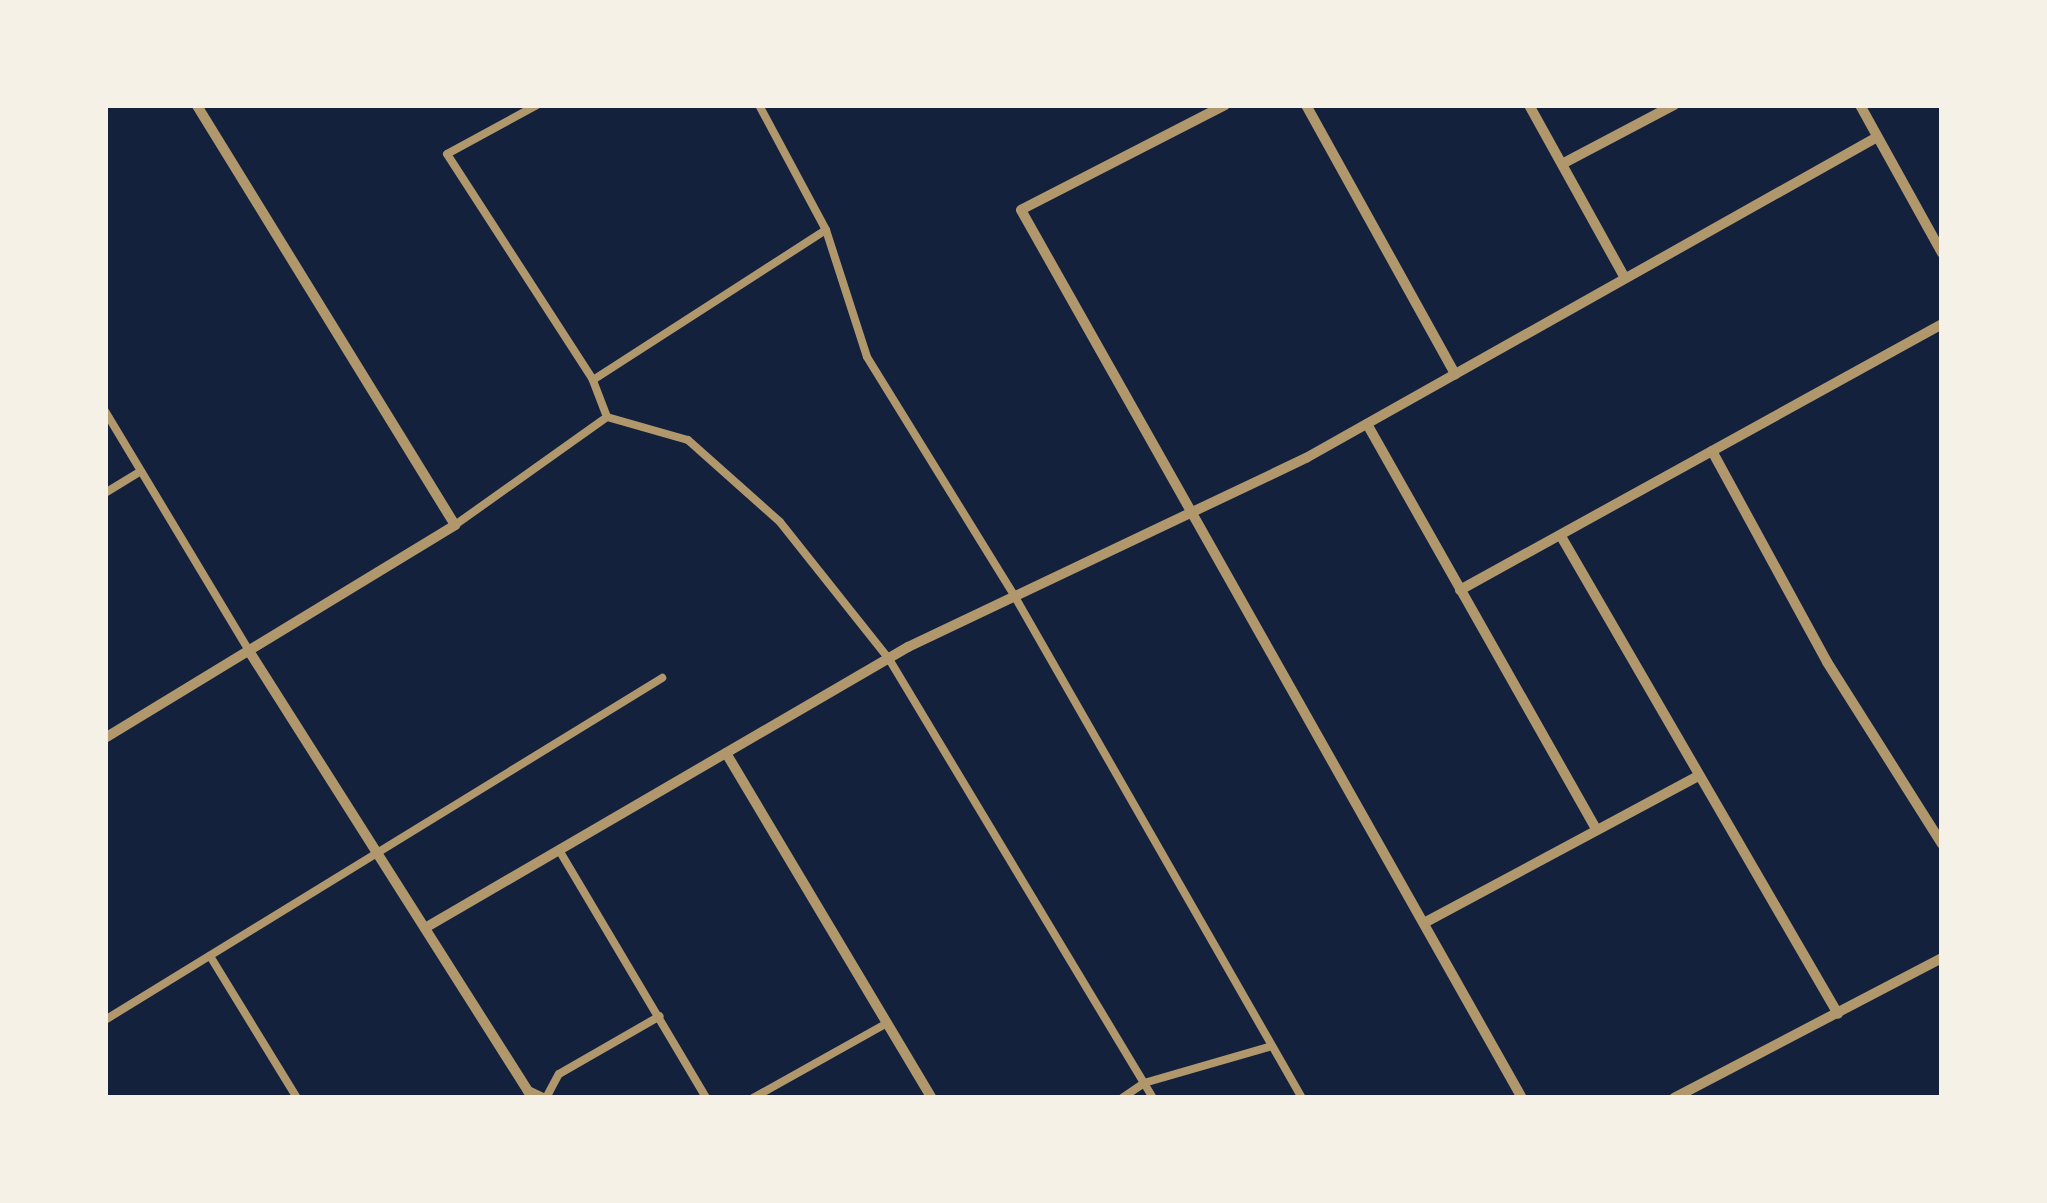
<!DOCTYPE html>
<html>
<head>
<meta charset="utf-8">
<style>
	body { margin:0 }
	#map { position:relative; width:2047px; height:1203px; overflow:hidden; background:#14213d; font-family:Mulish,sans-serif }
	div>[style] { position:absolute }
	.service>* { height:8px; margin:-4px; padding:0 4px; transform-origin:4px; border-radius:4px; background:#b1986c }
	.minor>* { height:10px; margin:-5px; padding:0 5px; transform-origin:5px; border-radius:5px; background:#b1986c }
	span { translate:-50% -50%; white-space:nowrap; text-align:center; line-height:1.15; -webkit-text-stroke:8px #f6f1e7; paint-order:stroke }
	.frame { position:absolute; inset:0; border:108px solid #f6f1e7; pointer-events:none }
</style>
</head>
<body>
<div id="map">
	<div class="service">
		<div style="left:537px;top:105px;width:102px;rotate:151.4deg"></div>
		<div style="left:447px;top:154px;width:269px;rotate:57.1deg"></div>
		<div style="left:826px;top:230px;width:133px;rotate:72.1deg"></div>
		<div style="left:867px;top:357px;width:282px;rotate:58.3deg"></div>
		<div style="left:1015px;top:597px;width:577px;rotate:60.19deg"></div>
		<div style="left:105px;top:411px;width:280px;rotate:59deg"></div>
		<div style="left:607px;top:417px;width:84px;rotate:15.9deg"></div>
		<div style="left:688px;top:440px;width:123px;rotate:41.7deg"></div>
		<div style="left:780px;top:522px;width:175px;rotate:51.5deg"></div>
		<div style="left:889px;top:659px;width:512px;rotate:58.98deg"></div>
		<div style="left:105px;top:493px;width:42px;rotate:-31.4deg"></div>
		<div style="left:455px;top:525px;width:186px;rotate:-35.4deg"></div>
		<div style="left:607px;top:417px;width:40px;rotate:-111deg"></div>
		<div style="left:593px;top:380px;width:277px;rotate:-32.8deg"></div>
		<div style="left:826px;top:230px;width:142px;rotate:-118.2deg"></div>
		<div style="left:559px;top:850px;width:288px;rotate:59.3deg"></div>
		<div style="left:210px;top:956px;width:167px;rotate:58.5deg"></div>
		<div style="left:105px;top:1020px;width:654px;rotate:-31.55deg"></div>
		<div style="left:546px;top:1098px;width:27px;rotate:-62deg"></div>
		<div style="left:559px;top:1074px;width:116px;rotate:-29.9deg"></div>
		<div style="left:753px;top:1098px;width:154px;rotate:-29.2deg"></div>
		<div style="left:1122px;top:1098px;width:27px;rotate:-34deg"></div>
		<div style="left:1144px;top:1083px;width:133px;rotate:-16.1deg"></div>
	</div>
	<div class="minor">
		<div style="left:1225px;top:105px;width:229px;rotate:152.8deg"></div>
		<div style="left:1021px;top:210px;width:1020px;rotate:60.57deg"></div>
		<div style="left:1306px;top:105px;width:308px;rotate:61deg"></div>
		<div style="left:1529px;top:105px;width:198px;rotate:61deg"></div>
		<div style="left:1860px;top:105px;width:169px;rotate:61deg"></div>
		<div style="left:1562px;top:164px;width:127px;rotate:-27.8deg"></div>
		<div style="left:1367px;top:424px;width:465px;rotate:60.5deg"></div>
		<div style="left:1712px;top:451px;width:240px;rotate:61.4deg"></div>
		<div style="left:1827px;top:662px;width:215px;rotate:57.7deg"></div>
		<div style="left:1562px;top:538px;width:550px;rotate:59.89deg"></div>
		<div style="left:1460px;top:590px;width:551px;rotate:-28.89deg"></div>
		<div style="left:249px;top:651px;width:521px;rotate:57.62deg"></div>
		<div style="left:528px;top:1091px;width:17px;rotate:25deg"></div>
		<div style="left:105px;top:738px;width:410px;rotate:-31.3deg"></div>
		<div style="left:455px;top:525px;width:493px;rotate:-121.6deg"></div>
		<div style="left:726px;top:753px;width:402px;rotate:59.2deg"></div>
		<div style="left:1424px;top:923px;width:309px;rotate:-28.2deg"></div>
		<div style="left:425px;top:928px;width:559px;rotate:-30.19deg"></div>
		<div style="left:908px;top:647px;width:441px;rotate:-25.4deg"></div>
		<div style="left:1306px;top:458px;width:655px;rotate:-29.34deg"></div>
		<div style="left:1674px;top:1098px;width:302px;rotate:-27.6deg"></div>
	</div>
	<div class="frame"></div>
</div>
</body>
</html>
